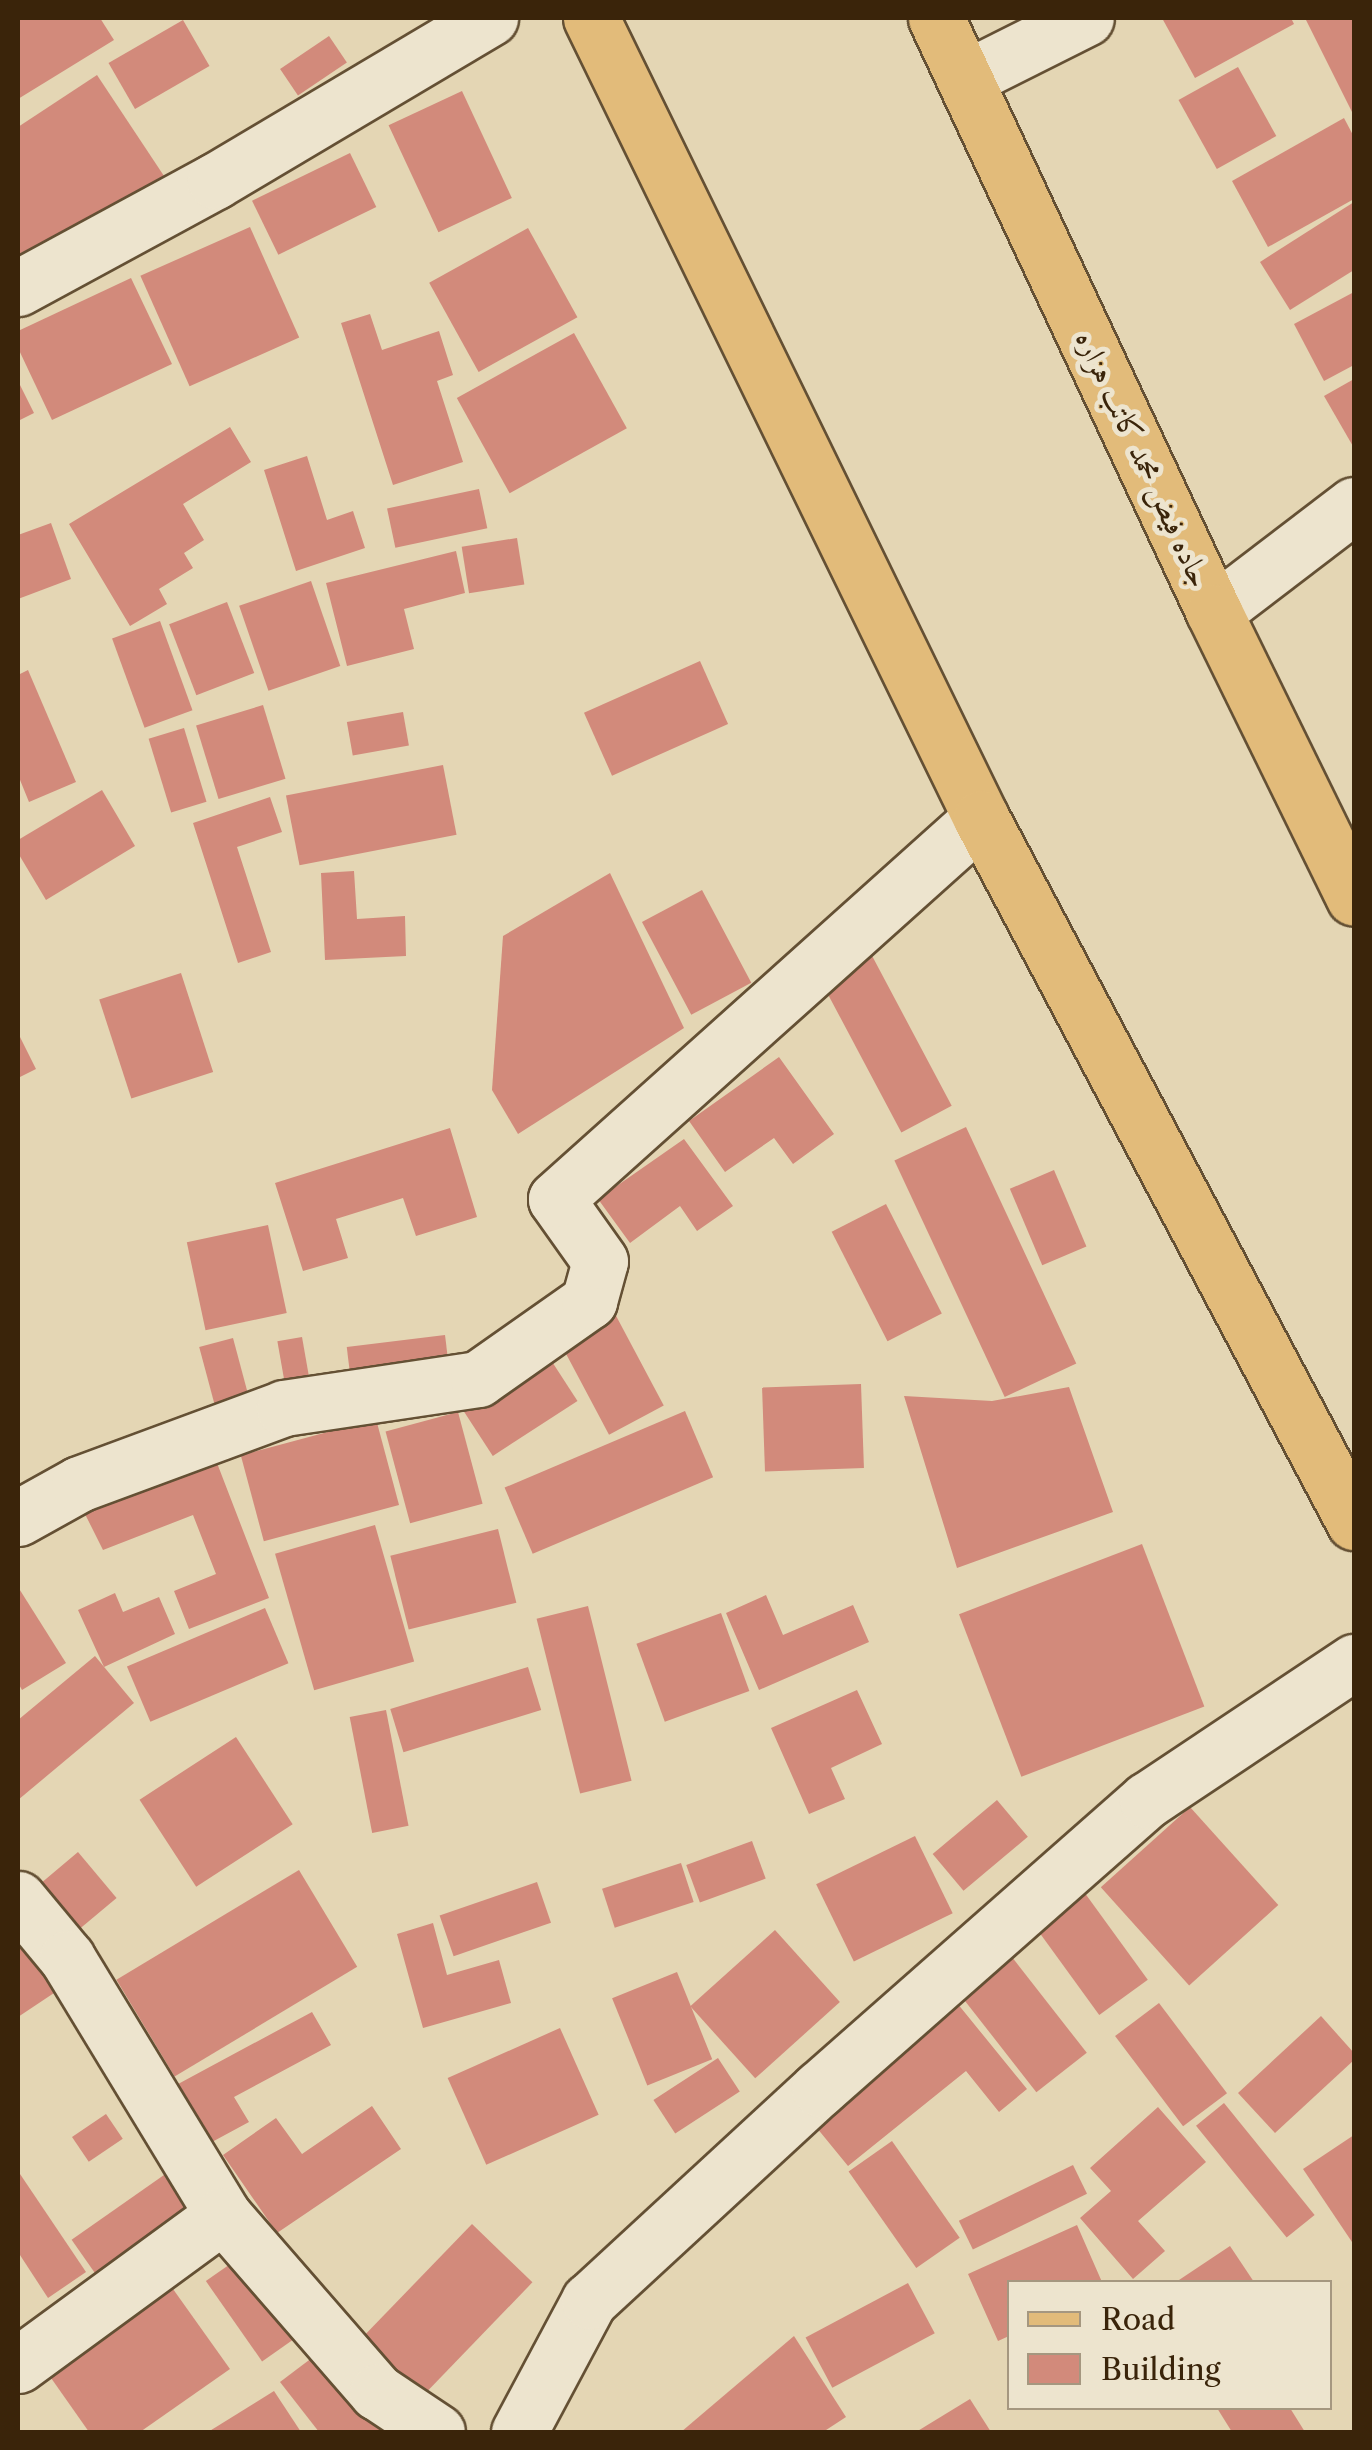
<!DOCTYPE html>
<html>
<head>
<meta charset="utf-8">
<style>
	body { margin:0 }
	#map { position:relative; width:1372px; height:2450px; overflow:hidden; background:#e4d6b4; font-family:"Libre Caslon Text",Amiri,serif }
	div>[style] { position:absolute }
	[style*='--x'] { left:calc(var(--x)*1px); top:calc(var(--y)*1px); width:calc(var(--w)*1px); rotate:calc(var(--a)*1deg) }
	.building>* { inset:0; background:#d28a7b; transform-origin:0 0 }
	.roads { filter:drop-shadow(2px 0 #645034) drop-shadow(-2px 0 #645034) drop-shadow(0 2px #645034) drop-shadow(0 -2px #645034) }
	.minor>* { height:55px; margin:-27.5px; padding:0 27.5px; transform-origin:27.5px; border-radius:27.5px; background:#ede4ce }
	.primary>* { height:55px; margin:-27.5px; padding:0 27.5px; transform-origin:27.5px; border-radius:27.5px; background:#e2bb7a }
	span { translate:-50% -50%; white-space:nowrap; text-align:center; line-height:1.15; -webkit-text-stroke:10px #ede4ce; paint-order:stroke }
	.street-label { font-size:30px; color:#3a240a }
	.frame { position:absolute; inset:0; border:20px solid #3a240a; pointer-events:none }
	.legend { position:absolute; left:1007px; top:2280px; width:325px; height:130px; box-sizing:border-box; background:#ede4ce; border:2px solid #a59780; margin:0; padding:12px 18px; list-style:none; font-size:30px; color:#3a240a }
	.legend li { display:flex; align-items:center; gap:20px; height:50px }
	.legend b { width:50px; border:2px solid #a59780 }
</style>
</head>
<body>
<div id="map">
	<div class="building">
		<div style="clip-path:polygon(18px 18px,100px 18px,114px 40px,18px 99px)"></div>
		<div style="clip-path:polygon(1162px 18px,1291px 18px,1294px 24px,1195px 78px)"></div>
		<div style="clip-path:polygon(1305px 18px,1354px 18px,1354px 116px)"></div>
		<div style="left:183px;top:20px;width:53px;height:86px;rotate:60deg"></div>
		<div style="left:329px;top:36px;width:32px;height:59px;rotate:56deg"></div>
		<div style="left:1238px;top:67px;width:79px;height:68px;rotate:61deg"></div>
		<div style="clip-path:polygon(97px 75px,166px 179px,18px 263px,18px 127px)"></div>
		<div style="left:462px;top:91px;width:118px;height:81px;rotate:65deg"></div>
		<div style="clip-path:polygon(1344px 118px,1354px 137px,1354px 199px,1268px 247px,1232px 181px)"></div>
		<div style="left:350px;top:153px;width:60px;height:109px;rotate:64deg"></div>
		<div style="clip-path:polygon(1354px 202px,1354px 270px,1290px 310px,1260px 262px)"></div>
		<div style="left:250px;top:227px;width:121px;height:120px;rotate:66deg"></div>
		<div style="left:528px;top:228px;width:102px;height:113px;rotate:61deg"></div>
		<div style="clip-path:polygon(131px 278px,172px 364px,52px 420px,18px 348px,18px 331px)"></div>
		<div style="clip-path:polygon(1354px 292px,1354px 365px,1324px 381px,1294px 324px)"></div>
		<div style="clip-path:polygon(370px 314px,382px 350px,439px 331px,453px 375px,437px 381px,463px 462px,393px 485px,341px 323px)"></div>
		<div style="left:574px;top:333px;width:109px;height:134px;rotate:61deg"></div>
		<div style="clip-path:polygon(1354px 379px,1354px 448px,1324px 396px)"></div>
		<div style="clip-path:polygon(18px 381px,34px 413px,18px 421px)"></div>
		<div style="clip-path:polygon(230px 427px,251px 462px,183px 504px,204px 540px,184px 553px,193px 568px,159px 589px,167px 604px,130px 626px,69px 524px)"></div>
		<div style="clip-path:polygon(307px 456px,327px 520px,353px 511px,365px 548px,296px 571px,264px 470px)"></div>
		<div style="left:479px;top:489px;width:40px;height:94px;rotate:78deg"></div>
		<div style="clip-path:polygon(51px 523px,71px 579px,18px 599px,18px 535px)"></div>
		<div style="left:517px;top:538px;width:47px;height:56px;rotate:81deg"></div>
		<div style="clip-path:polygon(456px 551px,465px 593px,404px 609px,414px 649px,347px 666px,326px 583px)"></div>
		<div style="left:311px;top:581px;width:90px;height:76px;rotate:71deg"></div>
		<div style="left:227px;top:602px;width:76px;height:62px;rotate:69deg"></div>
		<div style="left:160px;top:621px;width:95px;height:51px;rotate:70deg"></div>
		<div style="left:700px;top:661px;width:69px;height:127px;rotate:66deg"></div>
		<div style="clip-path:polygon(28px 670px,76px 782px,29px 802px,18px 775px,18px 675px)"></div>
		<div style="left:263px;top:705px;width:77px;height:70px;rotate:73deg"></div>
		<div style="left:403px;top:712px;width:34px;height:57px;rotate:80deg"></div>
		<div style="left:184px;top:728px;width:77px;height:37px;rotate:73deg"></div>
		<div style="left:443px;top:765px;width:71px;height:160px;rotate:79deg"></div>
		<div style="clip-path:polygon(102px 790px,135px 846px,46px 900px,18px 853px,18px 840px)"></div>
		<div style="clip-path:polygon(270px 797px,282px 832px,237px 847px,271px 952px,238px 963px,193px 823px)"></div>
		<div style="clip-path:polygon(354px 871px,357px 919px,405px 916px,406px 956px,325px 960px,321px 873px)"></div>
		<div style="clip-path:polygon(610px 873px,684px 1028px,518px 1134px,492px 1090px,503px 936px)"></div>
		<div style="left:702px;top:890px;width:105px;height:68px;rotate:62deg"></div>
		<div style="left:870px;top:952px;width:174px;height:57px;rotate:62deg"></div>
		<div style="left:181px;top:973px;width:104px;height:86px;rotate:72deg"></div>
		<div style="clip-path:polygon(18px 1033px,36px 1069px,18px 1078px)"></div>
		<div style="clip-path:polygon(779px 1057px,834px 1134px,793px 1164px,774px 1138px,725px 1172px,689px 1121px)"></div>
		<div style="left:966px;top:1127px;width:261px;height:79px;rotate:65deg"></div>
		<div style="clip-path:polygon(450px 1128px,477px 1217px,416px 1236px,403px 1198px,336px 1219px,348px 1258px,303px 1271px,275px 1183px)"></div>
		<div style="clip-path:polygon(684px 1139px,733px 1206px,697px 1231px,680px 1206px,630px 1243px,598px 1199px)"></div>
		<div style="left:1054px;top:1170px;width:83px;height:48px;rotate:67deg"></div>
		<div style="left:886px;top:1204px;width:123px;height:61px;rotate:63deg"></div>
		<div style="left:268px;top:1225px;width:90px;height:83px;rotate:78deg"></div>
		<div style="left:614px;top:1312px;width:106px;height:62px;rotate:62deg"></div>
		<div style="left:445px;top:1335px;width:35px;height:99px;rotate:83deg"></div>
		<div style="left:302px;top:1337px;width:56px;height:25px;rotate:80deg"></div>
		<div style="left:233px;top:1338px;width:67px;height:35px;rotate:75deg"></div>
		<div style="left:547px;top:1354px;width:56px;height:101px;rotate:57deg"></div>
		<div style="left:861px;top:1384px;width:84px;height:99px;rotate:88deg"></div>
		<div style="clip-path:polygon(1069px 1387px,1113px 1512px,957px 1568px,904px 1396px,992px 1401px)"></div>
		<div style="left:685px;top:1411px;width:72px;height:196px;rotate:67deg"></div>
		<div style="left:458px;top:1412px;width:95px;height:75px;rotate:75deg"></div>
		<div style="left:376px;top:1419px;width:89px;height:140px;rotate:75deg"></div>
		<div style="clip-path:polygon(217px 1463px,269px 1598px,189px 1629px,174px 1591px,216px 1574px,193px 1515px,103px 1550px,85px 1514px)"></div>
		<div style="left:375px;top:1525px;width:142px;height:104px;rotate:74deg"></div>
		<div style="left:498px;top:1529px;width:76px;height:111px;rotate:76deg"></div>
		<div style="left:1142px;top:1544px;width:174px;height:196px;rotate:69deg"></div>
		<div style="clip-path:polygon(18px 1587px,66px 1663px,22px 1690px,18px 1683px)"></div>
		<div style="clip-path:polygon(115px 1593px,123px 1612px,159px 1597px,175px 1634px,104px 1667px,78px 1610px)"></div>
		<div style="clip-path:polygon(766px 1595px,783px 1635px,853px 1605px,869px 1642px,759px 1690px,726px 1613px)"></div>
		<div style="left:588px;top:1606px;width:180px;height:53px;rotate:76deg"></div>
		<div style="left:265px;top:1608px;width:60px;height:150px;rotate:67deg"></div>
		<div style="left:721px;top:1613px;width:83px;height:90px;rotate:70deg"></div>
		<div style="clip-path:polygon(95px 1656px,134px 1703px,18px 1800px,18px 1720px)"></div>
		<div style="left:528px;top:1667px;width:45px;height:144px;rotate:73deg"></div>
		<div style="clip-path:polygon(857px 1690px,882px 1744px,831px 1768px,845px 1799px,809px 1814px,771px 1728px)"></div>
		<div style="left:386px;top:1710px;width:118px;height:37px;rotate:79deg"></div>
		<div style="left:236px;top:1737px;width:104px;height:115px;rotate:57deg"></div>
		<div style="left:997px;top:1800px;width:48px;height:84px;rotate:50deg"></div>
		<div style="left:1190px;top:1807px;width:132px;height:120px;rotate:48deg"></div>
		<div style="left:915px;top:1836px;width:86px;height:110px;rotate:64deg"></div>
		<div style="left:752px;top:1841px;width:40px;height:70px;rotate:70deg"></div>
		<div style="left:78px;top:1852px;width:60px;height:64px;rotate:50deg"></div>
		<div style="left:681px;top:1863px;width:41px;height:83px;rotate:72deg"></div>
		<div style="left:299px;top:1870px;width:113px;height:213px;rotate:59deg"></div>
		<div style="left:537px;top:1882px;width:43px;height:103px;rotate:71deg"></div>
		<div style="left:1079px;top:1885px;width:117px;height:60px;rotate:54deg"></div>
		<div style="clip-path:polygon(433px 1923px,447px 1975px,499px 1960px,511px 2003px,423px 2028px,397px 1934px)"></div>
		<div style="left:775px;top:1930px;width:97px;height:114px;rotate:48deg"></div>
		<div style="clip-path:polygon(18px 1931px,60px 1989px,18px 2017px)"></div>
		<div style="left:1008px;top:1952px;width:128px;height:64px;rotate:52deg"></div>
		<div style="left:677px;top:1972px;width:94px;height:70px;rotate:68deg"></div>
		<div style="clip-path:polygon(957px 2003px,1027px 2089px,999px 2112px,966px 2071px,848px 2166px,812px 2122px)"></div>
		<div style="left:1159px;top:2003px;width:113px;height:55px;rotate:53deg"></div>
		<div style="clip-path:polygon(312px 2012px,331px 2045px,234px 2097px,249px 2122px,199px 2149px,167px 2090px)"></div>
		<div style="clip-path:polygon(1321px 2016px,1354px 2053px,1354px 2060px,1275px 2133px,1238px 2093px)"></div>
		<div style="left:560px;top:2028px;width:95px;height:123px;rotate:66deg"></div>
		<div style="left:718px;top:2058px;width:40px;height:77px;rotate:57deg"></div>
		<div style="left:1224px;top:2103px;width:144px;height:36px;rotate:51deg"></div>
		<div style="clip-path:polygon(372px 2106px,401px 2149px,277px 2233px,223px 2155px,276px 2118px,302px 2154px)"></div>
		<div style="clip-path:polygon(1158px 2107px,1206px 2162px,1138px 2221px,1165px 2251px,1133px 2279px,1080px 2218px,1111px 2191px,1090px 2168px)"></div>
		<div style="left:106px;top:2114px;width:30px;height:41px;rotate:56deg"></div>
		<div style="clip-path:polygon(1354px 2135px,1354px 2240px,1352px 2242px,1303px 2169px)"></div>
		<div style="left:892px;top:2141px;width:118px;height:53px;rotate:55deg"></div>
		<div style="left:1073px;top:2165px;width:32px;height:127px;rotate:64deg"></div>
		<div style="left:174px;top:2168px;width:51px;height:125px;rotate:55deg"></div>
		<div style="clip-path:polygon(18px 2171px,86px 2272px,48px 2298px,18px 2252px)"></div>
		<div style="left:472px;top:2224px;width:84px;height:161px;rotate:44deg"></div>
		<div style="clip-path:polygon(1077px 2225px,1102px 2282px,1009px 2282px,1009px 2336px,998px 2341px,968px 2274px)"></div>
		<div style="clip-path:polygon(1230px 2246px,1254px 2282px,1176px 2282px)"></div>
		<div style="left:246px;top:2253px;width:98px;height:49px;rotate:55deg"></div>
		<div style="clip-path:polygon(168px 2282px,230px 2369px,140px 2432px,89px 2432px,44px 2368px)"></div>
		<div style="left:908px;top:2283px;width:57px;height:116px;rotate:62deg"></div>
		<div style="clip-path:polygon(794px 2336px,846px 2417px,823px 2432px,681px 2432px)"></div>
		<div style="clip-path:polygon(329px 2345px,398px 2432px,319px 2432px,280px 2382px)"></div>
		<div style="clip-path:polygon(274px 2391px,301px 2432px,208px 2432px)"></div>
		<div style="clip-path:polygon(970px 2399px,991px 2432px,916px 2432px)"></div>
		<div style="clip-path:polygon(1217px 2408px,1290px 2408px,1305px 2432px,1232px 2432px)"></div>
	</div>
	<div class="roads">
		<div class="minor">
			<div style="--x:966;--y:78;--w:134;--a:-26.6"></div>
			<div style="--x:18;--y:288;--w:224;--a:-28.5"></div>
			<div style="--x:215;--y:181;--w:320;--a:-30.7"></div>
			<div style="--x:1214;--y:612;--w:176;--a:-37.4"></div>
			<div style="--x:18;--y:1518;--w:70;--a:-29.1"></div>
			<div style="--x:79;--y:1484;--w:219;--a:-20.3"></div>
			<div style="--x:284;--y:1408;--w:196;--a:-8.5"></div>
			<div style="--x:478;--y:1379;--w:136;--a:-35.1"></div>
			<div style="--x:589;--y:1301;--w:41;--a:-74.6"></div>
			<div style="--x:600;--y:1261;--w:76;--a:-125.4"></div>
			<div style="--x:556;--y:1199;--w:571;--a:-41.88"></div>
			<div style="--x:18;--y:1899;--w:77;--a:50.3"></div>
			<div style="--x:67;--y:1958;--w:301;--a:58.7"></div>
			<div style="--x:223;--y:2215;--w:235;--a:49"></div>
			<div style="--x:377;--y:2392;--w:72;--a:33.7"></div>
			<div style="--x:18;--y:2365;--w:254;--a:-36.2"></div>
			<div style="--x:519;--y:2432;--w:149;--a:-61.9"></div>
			<div style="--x:589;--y:2301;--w:313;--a:-42.7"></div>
			<div style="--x:819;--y:2089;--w:437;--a:-41.4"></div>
			<div style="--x:1147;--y:1800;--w:249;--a:-33.7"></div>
		</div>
		<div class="primary">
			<div style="--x:591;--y:18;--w:890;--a:64.01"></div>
			<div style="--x:981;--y:818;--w:797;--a:62.08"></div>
			<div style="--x:936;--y:18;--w:656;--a:64.92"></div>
			<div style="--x:1214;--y:612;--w:318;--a:63.9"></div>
		</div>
	</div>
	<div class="street-label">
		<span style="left:1143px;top:459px;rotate:65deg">جاده فیض محمد کاتب هزاره</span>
	</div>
	<div class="frame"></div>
	<ul class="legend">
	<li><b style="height:12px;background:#e2bb7a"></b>Road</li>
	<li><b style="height:28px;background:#d28a7b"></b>Building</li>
	</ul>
</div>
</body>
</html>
